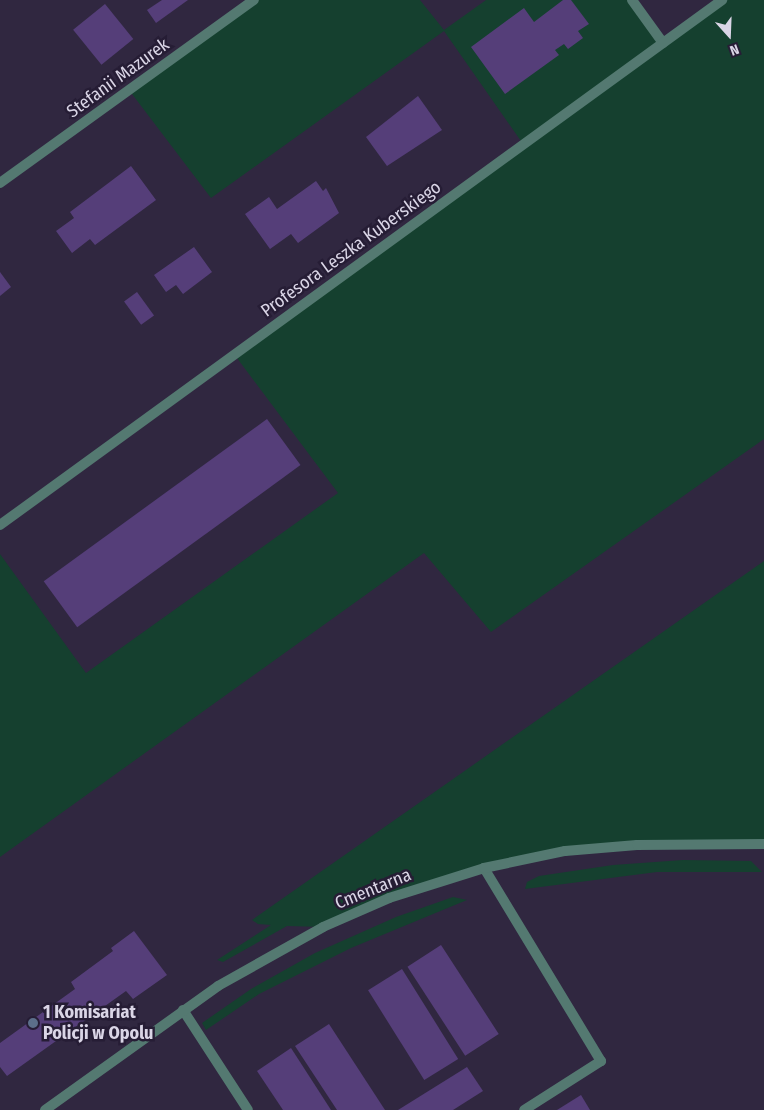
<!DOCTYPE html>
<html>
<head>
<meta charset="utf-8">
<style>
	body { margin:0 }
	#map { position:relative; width:764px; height:1110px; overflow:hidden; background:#302740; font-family:"Fira Sans Condensed",sans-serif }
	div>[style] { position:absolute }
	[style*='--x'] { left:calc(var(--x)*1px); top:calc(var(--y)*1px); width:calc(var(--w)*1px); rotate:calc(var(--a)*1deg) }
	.green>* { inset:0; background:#15402f }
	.building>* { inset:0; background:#553e79; transform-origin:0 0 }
	.lane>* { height:10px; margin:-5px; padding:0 5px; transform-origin:5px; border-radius:5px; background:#547971 }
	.street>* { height:10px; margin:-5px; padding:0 5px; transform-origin:5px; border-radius:5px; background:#547971 }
	.dots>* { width:14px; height:14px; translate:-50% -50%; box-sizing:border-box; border:2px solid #261d35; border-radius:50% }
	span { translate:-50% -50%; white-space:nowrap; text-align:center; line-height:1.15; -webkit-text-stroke:5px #261d35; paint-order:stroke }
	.street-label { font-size:18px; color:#dad5e6 }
	.poi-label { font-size:18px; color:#dad5e6; font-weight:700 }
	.left { translate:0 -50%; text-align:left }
	.north { position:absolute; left:704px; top:10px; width:50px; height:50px; -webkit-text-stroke:4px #261d35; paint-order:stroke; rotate:160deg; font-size:14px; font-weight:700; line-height:20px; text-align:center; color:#dad5e6 }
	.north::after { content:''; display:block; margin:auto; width:18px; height:22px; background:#dad5e6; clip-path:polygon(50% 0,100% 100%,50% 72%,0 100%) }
</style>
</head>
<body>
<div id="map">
	<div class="green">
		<div style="clip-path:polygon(254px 0,420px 0,444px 30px,486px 0,632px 0,663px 43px,722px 0,764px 0,764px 439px,491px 632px,424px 553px,0 857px,0 554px,86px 673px,338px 493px,234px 354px,523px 144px,444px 31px,211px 198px,129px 90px)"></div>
		<div style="clip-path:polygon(764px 561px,764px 844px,637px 845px,484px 868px,323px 927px,287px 926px,223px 962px,217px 960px,271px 925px,258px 924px,252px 920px)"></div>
		<div style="clip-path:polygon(683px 860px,751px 861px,762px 872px,657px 872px,525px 889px,527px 882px,539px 876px,613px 865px)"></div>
		<div style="clip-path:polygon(453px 897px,467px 900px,351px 948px,259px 994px,206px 1030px,202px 1023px,251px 989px,315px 953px,396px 917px)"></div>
	</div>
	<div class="building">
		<div style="clip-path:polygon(162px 0,188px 0,156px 23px,147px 10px)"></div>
		<div style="clip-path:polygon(563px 0,571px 0,589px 24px,578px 31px,583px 38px,568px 49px,564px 44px,555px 50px,559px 55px,505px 94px,471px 47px,524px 8px,534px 22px)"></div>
		<div style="left:105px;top:4px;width:45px;height:41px;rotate:51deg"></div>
		<div style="clip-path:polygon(418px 96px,442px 130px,387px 166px,366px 137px)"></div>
		<div style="clip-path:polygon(131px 166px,156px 200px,95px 245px,90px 239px,72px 253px,56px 231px,74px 218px,70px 212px)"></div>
		<div style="clip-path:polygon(316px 181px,323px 191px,326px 188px,339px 213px,298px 243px,291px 234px,270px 249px,245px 214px,269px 197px,277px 209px)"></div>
		<div style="clip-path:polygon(194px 247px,212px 272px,183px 294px,176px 285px,166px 292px,154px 275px)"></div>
		<div style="clip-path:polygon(0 272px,11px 287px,0 296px)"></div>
		<div style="left:137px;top:292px;width:29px;height:16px;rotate:54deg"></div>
		<div style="left:267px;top:419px;width:57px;height:276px;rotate:54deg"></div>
		<div style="clip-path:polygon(134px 931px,167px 975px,133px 999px,126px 991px,7px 1076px,0 1067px,0 1043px,75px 989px,71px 982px,113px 951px,111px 948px)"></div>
		<div style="left:441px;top:945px;width:106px;height:40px;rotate:57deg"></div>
		<div style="left:402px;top:969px;width:106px;height:40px;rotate:58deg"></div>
		<div style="clip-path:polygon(329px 1024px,385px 1110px,337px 1110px,295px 1046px)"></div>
		<div style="clip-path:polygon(291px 1048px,331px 1110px,283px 1110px,257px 1071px)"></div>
		<div style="clip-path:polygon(467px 1067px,483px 1091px,453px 1110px,398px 1110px)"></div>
		<div style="clip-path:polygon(581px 1095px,590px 1110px,557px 1110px)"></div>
	</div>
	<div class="lane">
		<div style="--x:484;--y:868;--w:226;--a:58.8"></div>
		<div style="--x:601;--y:1061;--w:91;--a:147.5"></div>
		<div style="--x:183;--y:1010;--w:119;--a:57"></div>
	</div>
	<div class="street">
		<div style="--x:632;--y:0;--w:53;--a:54.2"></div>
		<div style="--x:0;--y:183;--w:313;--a:-35.8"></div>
		<div style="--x:0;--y:525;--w:893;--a:-36.02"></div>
		<div style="--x:45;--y:1110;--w:213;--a:-35.6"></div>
		<div style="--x:218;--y:986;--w:120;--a:-29.3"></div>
		<div style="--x:323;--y:927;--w:72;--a:-23.7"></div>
		<div style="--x:389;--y:898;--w:100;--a:-17.5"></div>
		<div style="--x:484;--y:868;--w:83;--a:-11.9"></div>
		<div style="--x:565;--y:851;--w:72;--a:-4.8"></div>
		<div style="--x:637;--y:845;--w:127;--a:-0.5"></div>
	</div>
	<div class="dots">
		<div style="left:33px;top:1023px;background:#5c6f8a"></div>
	</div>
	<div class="street-label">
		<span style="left:118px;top:78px;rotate:-36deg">Stefanii Mazurek</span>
		<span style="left:351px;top:249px;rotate:-36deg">Profesora Leszka Kuberskiego</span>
		<span style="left:373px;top:889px;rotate:-22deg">Cmentarna</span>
	</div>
	<div class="poi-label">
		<span class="left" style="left:43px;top:1023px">1 Komisariat<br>Policji w Opolu</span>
	</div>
	<div class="north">N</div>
</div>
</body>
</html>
